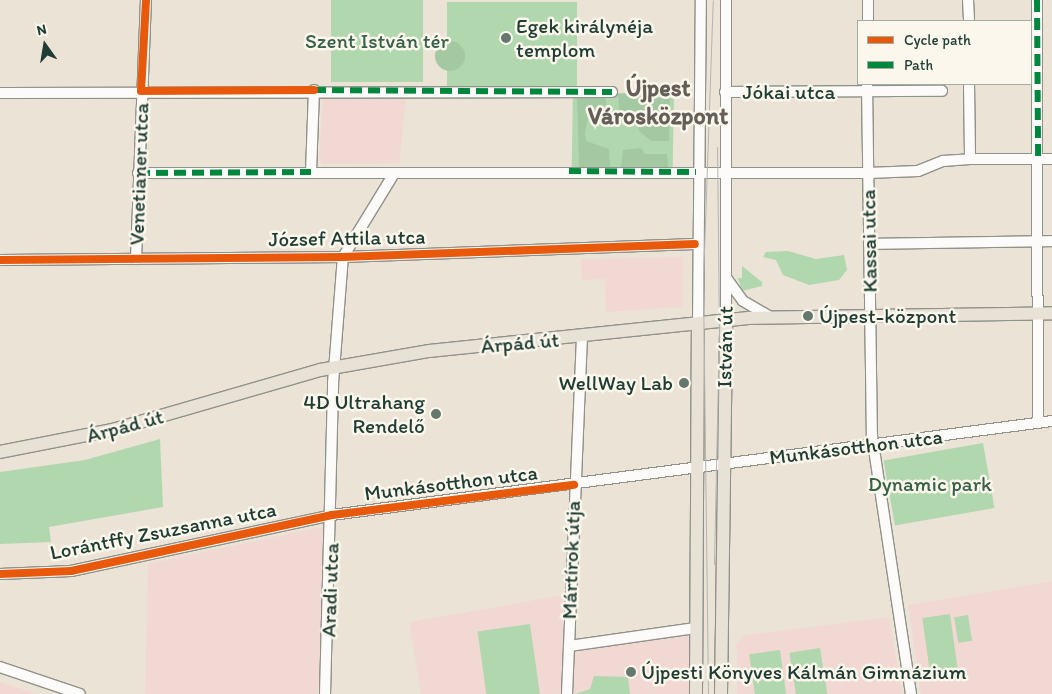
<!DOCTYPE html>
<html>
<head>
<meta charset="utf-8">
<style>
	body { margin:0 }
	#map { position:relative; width:1052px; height:694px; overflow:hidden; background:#ebe3d6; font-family:Itim,sans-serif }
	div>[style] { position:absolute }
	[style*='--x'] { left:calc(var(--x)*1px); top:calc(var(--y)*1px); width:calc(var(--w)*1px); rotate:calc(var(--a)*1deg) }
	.built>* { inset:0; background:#f2d8d3 }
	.green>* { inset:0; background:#b1d7ae; transform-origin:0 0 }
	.forest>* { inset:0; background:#a3c8a2 }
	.round { border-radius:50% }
	.roads { filter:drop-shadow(1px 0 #90928a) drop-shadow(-1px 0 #90928a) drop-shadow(0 1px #90928a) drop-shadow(0 -1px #90928a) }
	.minor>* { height:10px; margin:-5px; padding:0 5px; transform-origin:5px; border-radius:5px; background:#fcfbf9 }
	.major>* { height:12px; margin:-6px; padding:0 6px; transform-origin:6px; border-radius:6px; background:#e8e1d5 }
	.tram>* { height:1px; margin:-0.5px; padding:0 0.5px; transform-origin:0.5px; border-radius:0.5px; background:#b3b5b2 }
	.quiet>* { height:6px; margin-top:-3px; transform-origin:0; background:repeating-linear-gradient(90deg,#00873e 0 12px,transparent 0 18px) }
	.cycleway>* { height:8px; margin:-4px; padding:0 4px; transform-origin:4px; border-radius:4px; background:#e8590c }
	.dots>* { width:14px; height:14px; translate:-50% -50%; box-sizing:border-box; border:2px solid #fbf7ec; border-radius:50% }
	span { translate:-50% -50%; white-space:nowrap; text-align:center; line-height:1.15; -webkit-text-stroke:5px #fbf7ec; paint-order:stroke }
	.poi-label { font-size:21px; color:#1f3d34 }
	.left { translate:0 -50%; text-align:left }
	.right { translate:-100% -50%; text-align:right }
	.park-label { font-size:21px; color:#38614a }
	.street-label { font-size:21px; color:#1f3d34 }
	.quarter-label { font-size:24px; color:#645e57; font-weight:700 }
	.legend { position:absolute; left:857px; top:20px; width:175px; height:65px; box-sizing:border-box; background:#fbf7ec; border:1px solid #a3ada2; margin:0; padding:6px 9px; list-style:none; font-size:15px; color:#1f3d34 }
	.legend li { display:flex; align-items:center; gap:10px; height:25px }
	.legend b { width:25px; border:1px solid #a3ada2 }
	.north { position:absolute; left:20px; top:20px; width:50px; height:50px; -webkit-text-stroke:4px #fbf7ec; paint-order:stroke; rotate:347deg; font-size:14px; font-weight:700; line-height:20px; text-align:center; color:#1f3d34 }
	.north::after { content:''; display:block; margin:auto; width:18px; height:22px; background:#1f3d34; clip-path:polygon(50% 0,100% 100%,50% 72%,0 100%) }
</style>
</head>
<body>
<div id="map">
	<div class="built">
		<div style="clip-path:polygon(323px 98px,406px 99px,399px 163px,322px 164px,319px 158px)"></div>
		<div style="clip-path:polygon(683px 257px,683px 307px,606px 312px,605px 279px,582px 280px,581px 259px)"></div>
		<div style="clip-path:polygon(325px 526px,318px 694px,145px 694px,148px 564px)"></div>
		<div style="clip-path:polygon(1052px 581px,1052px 694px,921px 694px,908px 605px)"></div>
		<div style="clip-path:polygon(564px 595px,561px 694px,421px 694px,409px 622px)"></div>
		<div style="clip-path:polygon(889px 617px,902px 694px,737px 694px,737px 644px,745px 635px)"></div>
		<div style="clip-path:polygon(690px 635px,690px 694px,572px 694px,573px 650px)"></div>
		<div style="clip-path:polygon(0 682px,37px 694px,0 694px)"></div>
	</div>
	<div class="green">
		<div style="left:331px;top:0;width:92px;height:82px"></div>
		<div style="left:447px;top:2px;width:130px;height:85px"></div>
		<div style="left:573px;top:92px;width:101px;height:77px;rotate:1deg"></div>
		<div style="clip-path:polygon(788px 251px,816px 259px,844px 255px,847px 270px,839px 280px,809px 285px,783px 275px,776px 260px,763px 257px,766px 252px)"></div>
		<div style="clip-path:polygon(742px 266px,762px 282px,762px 286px,742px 291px,738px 278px,742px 278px)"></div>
		<div style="clip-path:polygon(160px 439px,163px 507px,49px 527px,51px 542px,0 544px,0 472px,85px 460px)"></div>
		<div style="left:983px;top:443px;width:66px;height:101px;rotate:80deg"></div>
		<div style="left:950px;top:614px;width:59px;height:28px;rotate:82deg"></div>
		<div style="left:968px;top:615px;width:26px;height:14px;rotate:81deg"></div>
		<div style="left:530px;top:624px;width:71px;height:53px;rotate:82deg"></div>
		<div style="left:820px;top:648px;width:47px;height:31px;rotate:81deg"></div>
		<div style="left:780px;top:650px;width:44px;height:31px;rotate:82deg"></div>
		<div style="clip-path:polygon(594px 676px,628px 677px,630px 694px,575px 694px,590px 689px)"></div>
	</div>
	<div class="forest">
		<div class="round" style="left:435px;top:41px;width:30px;height:30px"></div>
		<div style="clip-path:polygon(577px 93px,600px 94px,606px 99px,606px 112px,589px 112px,585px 133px,586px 141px,609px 149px,610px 168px,579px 168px)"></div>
		<div style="clip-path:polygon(618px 94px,670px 95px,669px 141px,651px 141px,638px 130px,645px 111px,619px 111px)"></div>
		<div style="clip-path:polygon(641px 148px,645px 154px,667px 154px,668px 168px,621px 169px,623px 150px)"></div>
	</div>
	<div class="roads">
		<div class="minor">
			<div style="--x:726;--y:0;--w:320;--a:90"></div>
			<div style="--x:968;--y:0;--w:21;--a:87"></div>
			<div style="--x:1037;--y:0;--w:423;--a:89.9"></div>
			<div style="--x:868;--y:21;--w:21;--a:-90"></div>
			<div style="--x:867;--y:84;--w:352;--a:89.2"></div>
			<div style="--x:872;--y:436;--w:261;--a:81.4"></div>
			<div style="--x:969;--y:84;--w:75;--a:89.2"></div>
			<div style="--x:725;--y:92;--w:217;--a:-0.3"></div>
			<div style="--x:0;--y:93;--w:612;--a:-0.09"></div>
			<div style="--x:311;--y:172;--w:82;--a:-87.9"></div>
			<div style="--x:138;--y:173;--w:730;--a:0"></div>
			<div style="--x:868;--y:173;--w:50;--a:-2.3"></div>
			<div style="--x:918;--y:171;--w:27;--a:-22"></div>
			<div style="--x:943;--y:161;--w:27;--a:-4"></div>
			<div style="--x:970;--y:159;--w:82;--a:0"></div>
			<div style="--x:869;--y:244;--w:183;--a:-0.9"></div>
			<div style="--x:136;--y:259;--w:259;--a:-87.8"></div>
			<div style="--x:0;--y:260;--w:343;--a:-0.5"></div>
			<div style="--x:343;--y:257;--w:352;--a:-2.1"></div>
			<div style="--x:727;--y:279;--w:27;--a:54"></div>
			<div style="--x:743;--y:301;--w:32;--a:30"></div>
			<div style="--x:698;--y:325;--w:325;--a:-89.5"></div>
			<div style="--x:0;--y:574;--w:71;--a:-2.4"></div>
			<div style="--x:71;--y:571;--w:267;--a:-12.1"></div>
			<div style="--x:332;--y:515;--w:726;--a:-7.44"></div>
			<div style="--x:569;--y:646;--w:128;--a:-8.1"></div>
			<div style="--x:0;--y:667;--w:84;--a:18.6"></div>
			<div style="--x:325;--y:694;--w:311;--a:-88.5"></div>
			<div style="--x:333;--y:383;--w:126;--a:-85.5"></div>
			<div style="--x:343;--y:257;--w:96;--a:-58.6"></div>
			<div style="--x:567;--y:694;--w:357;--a:-87.6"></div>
		</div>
		<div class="major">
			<div style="--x:0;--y:452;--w:114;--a:-11.1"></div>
			<div style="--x:112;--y:430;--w:216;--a:-16.1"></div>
			<div style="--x:320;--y:370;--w:111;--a:-9.9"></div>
			<div style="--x:429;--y:351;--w:321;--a:-5.9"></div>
			<div style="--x:748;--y:318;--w:304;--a:-0.9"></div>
			<div style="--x:696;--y:694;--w:369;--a:-89.7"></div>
			<div style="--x:721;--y:694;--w:374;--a:-89.2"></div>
		</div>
	</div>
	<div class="tram">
		<div style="--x:714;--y:564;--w:230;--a:-88.8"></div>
		<div style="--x:719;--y:334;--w:187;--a:-90.6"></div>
		<div style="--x:708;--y:694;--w:414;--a:-90.7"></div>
		<div style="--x:703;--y:280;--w:280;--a:-88"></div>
	</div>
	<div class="quiet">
		<div style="--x:1037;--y:0;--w:159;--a:89.6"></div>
		<div style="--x:314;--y:90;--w:298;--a:0.4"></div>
		<div style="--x:569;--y:171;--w:127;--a:0.5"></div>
		<div style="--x:138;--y:173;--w:173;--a:-0.3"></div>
	</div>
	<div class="cycleway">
		<div style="--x:146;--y:0;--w:91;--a:93.1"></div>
		<div style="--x:141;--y:91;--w:173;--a:-0.3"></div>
		<div style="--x:0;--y:260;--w:343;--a:-0.5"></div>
		<div style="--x:343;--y:257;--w:352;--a:-2.1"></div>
		<div style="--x:0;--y:574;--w:71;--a:-2.4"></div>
		<div style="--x:71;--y:571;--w:267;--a:-12.1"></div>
		<div style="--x:332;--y:515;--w:244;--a:-7.1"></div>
	</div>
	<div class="dots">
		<div style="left:506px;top:38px;background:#66776d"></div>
		<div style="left:808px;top:316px;background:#66776d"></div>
		<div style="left:684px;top:383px;background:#66776d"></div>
		<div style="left:436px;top:414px;background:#66776d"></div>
		<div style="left:631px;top:672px;background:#66776d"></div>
	</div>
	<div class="poi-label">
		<span class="left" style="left:516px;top:38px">Egek királynéja<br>templom</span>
		<span class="left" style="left:819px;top:316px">Újpest-központ</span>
		<span class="right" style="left:673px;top:383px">WellWay Lab</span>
		<span class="right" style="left:425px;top:414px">4D Ultrahang<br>Rendelő</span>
		<span class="left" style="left:641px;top:672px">Újpesti Könyves Kálmán Gimnázium</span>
	</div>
	<div class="park-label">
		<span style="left:377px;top:41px">Szent István tér</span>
		<span style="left:930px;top:484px">Dynamic park</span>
	</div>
	<div class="street-label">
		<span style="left:789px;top:92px">Jókai utca</span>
		<span style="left:139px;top:174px;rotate:-88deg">Venetianer utca</span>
		<span style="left:347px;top:238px;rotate:-1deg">József Attila utca</span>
		<span style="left:869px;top:241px;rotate:-91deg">Kassai utca</span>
		<span style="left:520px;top:343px;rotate:-5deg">Árpád út</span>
		<span style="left:725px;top:347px;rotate:-89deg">István út</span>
		<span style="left:125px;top:426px;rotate:-15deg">Árpád út</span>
		<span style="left:856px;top:447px;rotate:-7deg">Munkásotthon utca</span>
		<span style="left:451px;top:483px;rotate:-7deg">Munkásotthon utca</span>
		<span style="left:163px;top:531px;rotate:-11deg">Lorántffy Zsuzsanna utca</span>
		<span style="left:571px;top:560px;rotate:-88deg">Mártírok útja</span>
		<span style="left:330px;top:590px;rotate:-88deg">Aradi utca</span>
	</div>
	<div class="quarter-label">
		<span style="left:658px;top:102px">Újpest<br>Városközpont</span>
	</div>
	<ul class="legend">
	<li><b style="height:6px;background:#e8590c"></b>Cycle path</li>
	<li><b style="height:6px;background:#00873e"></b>Path</li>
	</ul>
	<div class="north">N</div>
</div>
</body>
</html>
